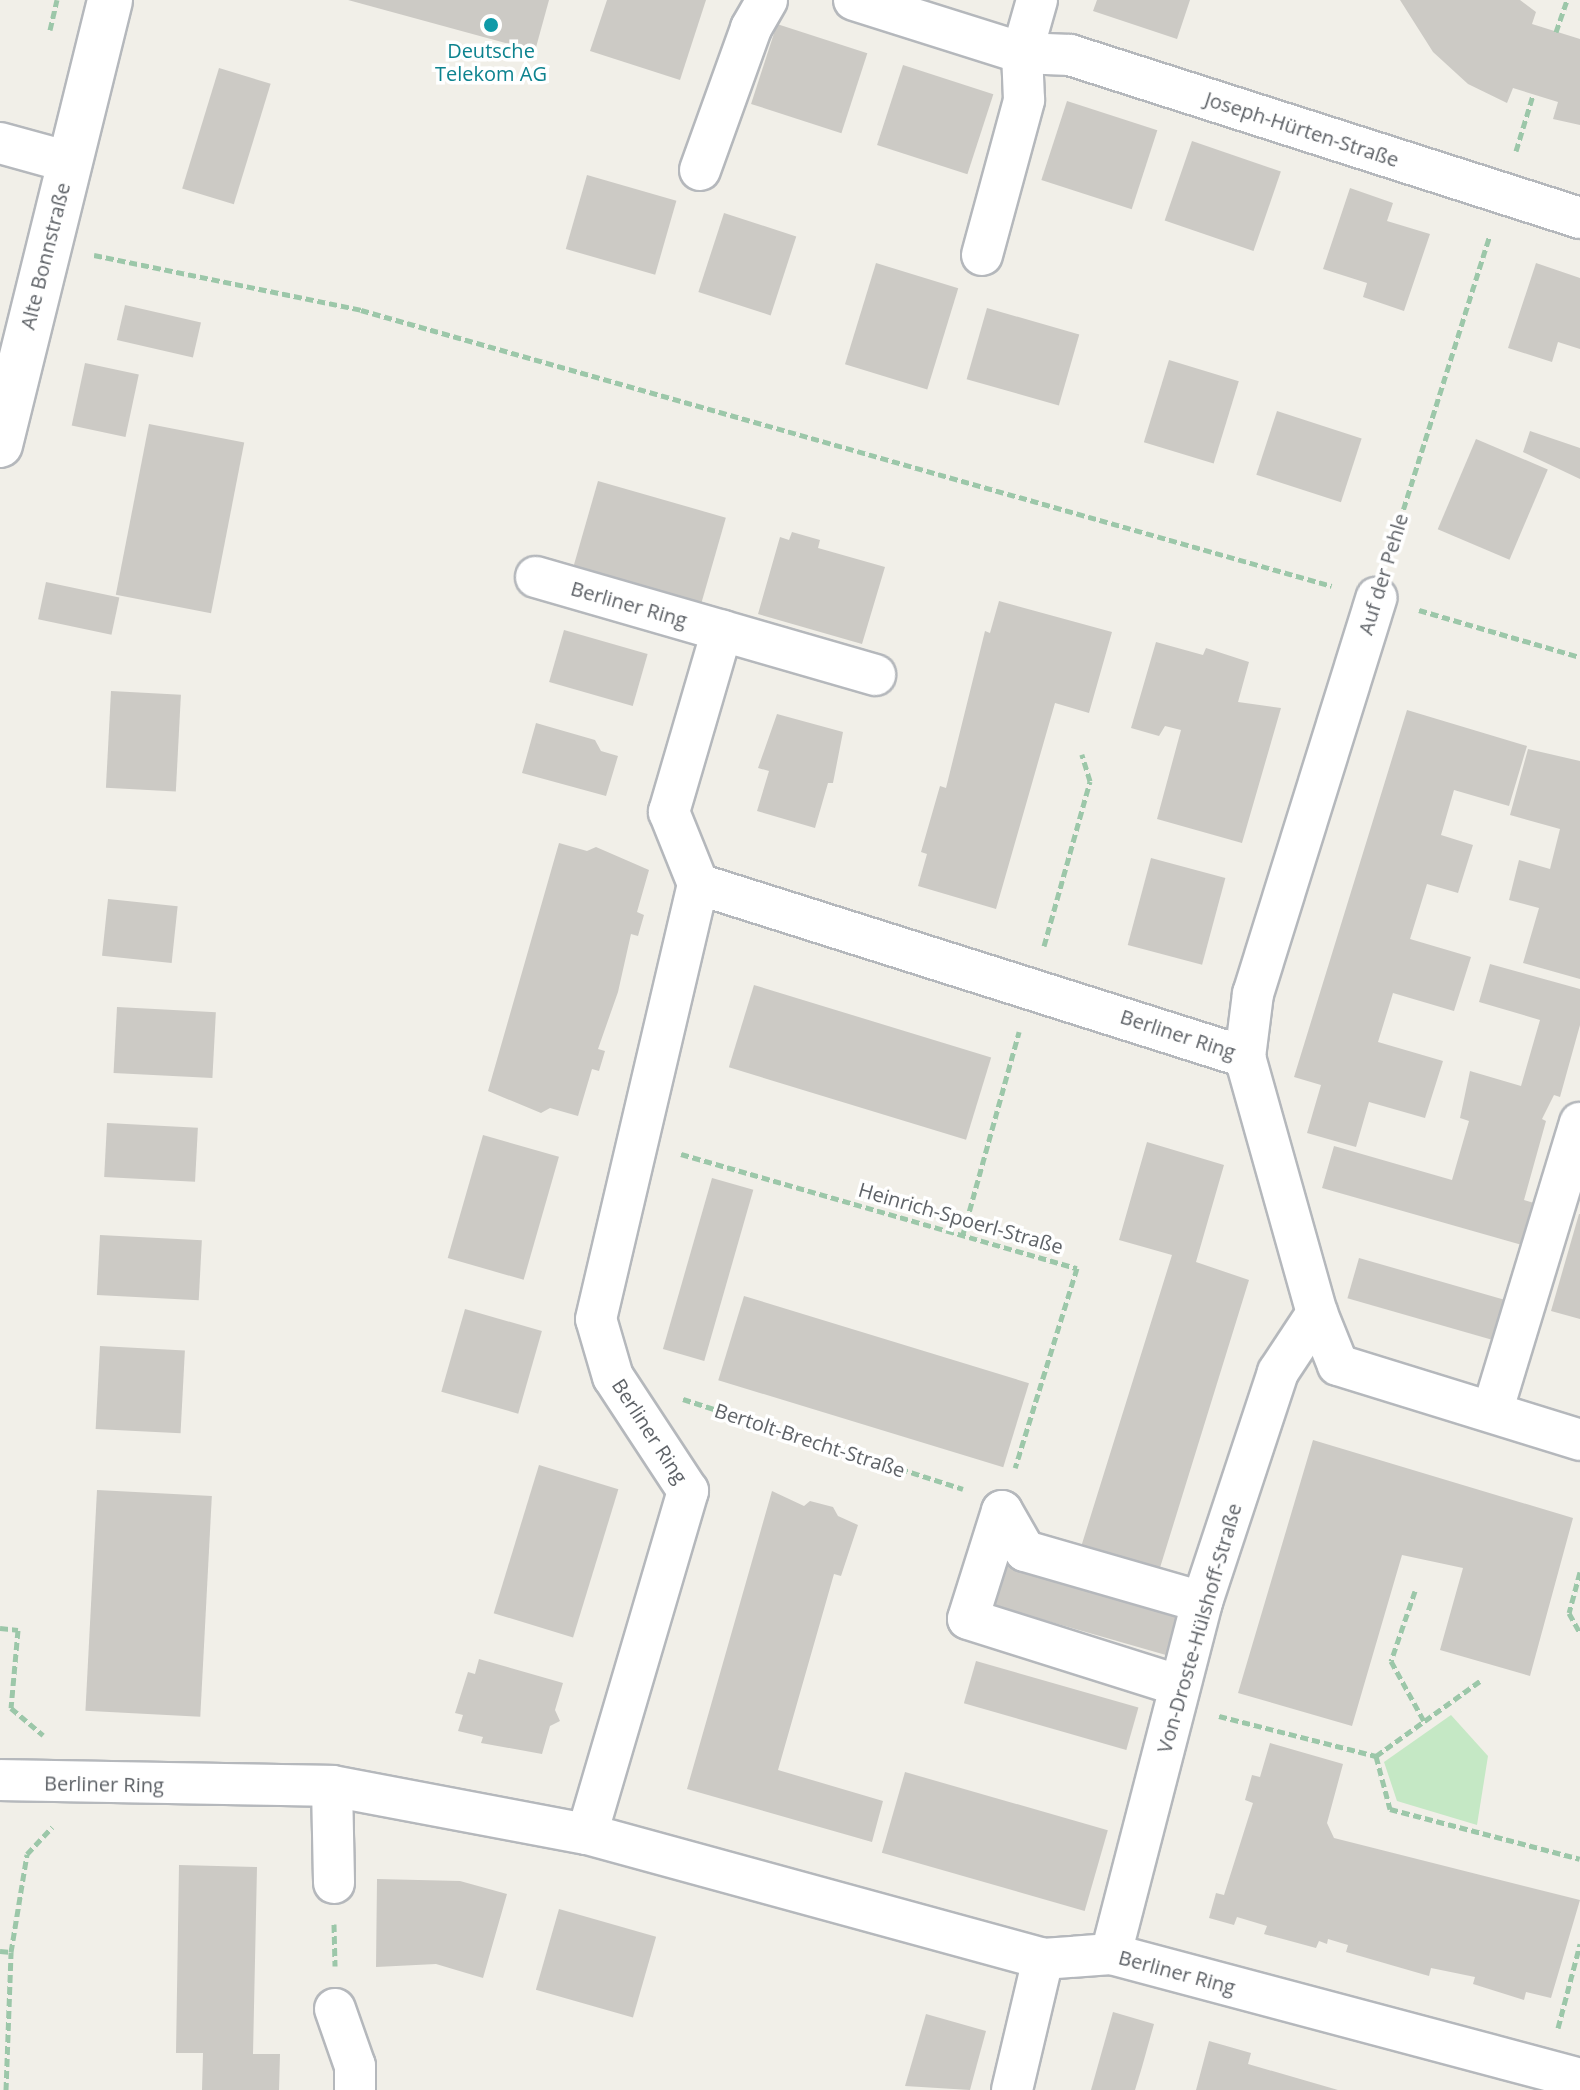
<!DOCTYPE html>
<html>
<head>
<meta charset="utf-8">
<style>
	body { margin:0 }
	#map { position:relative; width:1580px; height:2090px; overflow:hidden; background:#f1efe8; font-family:"Open Sans",sans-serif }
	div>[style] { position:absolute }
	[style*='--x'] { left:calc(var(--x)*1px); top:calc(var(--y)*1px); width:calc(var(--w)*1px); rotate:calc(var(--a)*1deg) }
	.green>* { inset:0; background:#c5e8c5 }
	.building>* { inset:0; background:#cccac5; transform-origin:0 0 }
	.path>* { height:5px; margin-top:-2.5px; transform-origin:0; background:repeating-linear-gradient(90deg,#9cc7a9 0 8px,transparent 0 12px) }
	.roads { filter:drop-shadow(2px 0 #b5b8bc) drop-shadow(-2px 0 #b5b8bc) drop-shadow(0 2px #b5b8bc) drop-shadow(0 -2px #b5b8bc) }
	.street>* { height:40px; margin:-20px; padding:0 20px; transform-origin:20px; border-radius:20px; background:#fff }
	.secondary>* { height:44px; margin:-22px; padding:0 22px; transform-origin:22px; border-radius:22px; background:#fff }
	.dots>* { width:22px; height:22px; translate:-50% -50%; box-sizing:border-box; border:4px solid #fff; border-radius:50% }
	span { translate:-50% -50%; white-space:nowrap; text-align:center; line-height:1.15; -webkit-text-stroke:7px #fff; paint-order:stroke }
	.culture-label { font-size:20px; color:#0d838f }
	.street-label { font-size:20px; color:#5f6368 }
</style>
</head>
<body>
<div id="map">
	<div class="green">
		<div style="clip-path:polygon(1451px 1715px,1488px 1756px,1477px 1825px,1397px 1801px,1384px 1762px)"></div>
	</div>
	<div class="building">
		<div style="clip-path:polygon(348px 0,549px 0,535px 51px)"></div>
		<div style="clip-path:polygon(607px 0,706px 0,680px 80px,590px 51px)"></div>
		<div style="clip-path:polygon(1097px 0,1190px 0,1177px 39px,1093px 11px)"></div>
		<div style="clip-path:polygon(1400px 0,1520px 0,1536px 12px,1532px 24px,1580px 39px,1580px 125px,1553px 119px,1558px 102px,1513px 88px,1507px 103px,1468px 84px,1433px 52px)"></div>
		<div style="left:777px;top:24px;width:95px;height:84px;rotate:18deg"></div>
		<div style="left:903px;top:65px;width:95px;height:84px;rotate:18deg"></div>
		<div style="left:219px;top:68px;width:54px;height:126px;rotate:17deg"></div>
		<div style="left:1067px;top:101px;width:95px;height:83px;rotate:18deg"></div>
		<div style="left:1192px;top:141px;width:94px;height:84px;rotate:19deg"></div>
		<div style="left:587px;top:175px;width:93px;height:77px;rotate:16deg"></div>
		<div style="clip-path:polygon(1350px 188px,1393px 203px,1387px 221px,1430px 234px,1404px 311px,1363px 297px,1367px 283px,1323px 269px)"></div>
		<div style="left:724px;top:213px;width:76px;height:83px;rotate:18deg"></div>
		<div style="left:876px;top:263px;width:86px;height:106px;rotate:17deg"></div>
		<div style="clip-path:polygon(1536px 263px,1580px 278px,1580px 349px,1558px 342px,1552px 362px,1508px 348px)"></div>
		<div style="left:125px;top:305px;width:78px;height:36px;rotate:13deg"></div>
		<div style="left:987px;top:308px;width:96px;height:74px;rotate:16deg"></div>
		<div style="left:1169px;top:360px;width:73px;height:86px;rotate:17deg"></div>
		<div style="left:85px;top:363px;width:55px;height:64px;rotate:12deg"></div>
		<div style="left:1277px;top:411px;width:89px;height:67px;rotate:18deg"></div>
		<div style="left:149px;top:424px;width:97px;height:174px;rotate:11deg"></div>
		<div style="clip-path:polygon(1530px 431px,1580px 448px,1580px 479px,1523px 452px)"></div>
		<div style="left:1476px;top:439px;width:78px;height:98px;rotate:23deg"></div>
		<div style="left:598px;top:481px;width:133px;height:95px;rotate:16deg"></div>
		<div style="clip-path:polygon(792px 532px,820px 540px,818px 548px,885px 567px,862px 644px,758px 614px,780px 537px,789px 540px)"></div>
		<div style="left:46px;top:582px;width:75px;height:38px;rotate:12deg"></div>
		<div style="clip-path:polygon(999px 601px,1112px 632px,1089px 713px,1055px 703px,996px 909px,918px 886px,927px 854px,921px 852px,940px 786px,946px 788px,985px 631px,990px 633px)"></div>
		<div style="left:564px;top:630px;width:87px;height:54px;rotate:16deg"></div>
		<div style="clip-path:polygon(1156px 642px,1203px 655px,1206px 648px,1249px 662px,1238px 702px,1281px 708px,1242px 843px,1157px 819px,1181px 730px,1165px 726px,1159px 736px,1131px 728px)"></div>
		<div style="left:111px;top:691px;width:70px;height:97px;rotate:3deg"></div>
		<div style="clip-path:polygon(1407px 710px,1527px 746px,1509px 806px,1454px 790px,1441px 835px,1473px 845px,1458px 893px,1427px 884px,1410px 939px,1471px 957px,1454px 1011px,1393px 993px,1378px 1042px,1443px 1061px,1425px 1118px,1369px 1102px,1356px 1147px,1307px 1133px,1321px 1085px,1294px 1077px)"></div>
		<div style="clip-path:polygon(777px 714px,843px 732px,833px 783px,828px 783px,815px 828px,757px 811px,769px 771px,758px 768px)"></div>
		<div style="clip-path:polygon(536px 723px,595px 740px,601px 751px,618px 756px,606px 796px,522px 773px)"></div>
		<div style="clip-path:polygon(1528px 749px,1580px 761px,1580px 979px,1523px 963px,1539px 908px,1509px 900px,1519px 860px,1550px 869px,1560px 829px,1510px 815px)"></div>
		<div style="clip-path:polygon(559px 843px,587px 851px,596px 847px,649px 870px,637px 912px,644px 915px,638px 936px,631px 934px,618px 992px,598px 1049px,605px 1051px,599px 1071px,592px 1069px,578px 1116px,550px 1108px,541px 1113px,488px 1091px)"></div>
		<div style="left:1151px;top:858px;width:77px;height:90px;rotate:15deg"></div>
		<div style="left:108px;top:899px;width:70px;height:57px;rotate:6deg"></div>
		<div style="clip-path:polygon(1490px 964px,1580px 989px,1580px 1025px,1560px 1097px,1554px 1095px,1542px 1119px,1546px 1121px,1524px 1200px,1534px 1203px,1522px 1245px,1322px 1188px,1334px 1146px,1452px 1180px,1469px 1121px,1460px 1118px,1470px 1071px,1521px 1086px,1540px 1020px,1479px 1002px)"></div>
		<div style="left:754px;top:985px;width:248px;height:86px;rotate:17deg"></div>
		<div style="left:117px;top:1007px;width:99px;height:66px;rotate:3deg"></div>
		<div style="left:107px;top:1123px;width:91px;height:54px;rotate:3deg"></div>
		<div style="left:483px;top:1135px;width:79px;height:128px;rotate:16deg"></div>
		<div style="clip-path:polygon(1147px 1142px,1224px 1165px,1196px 1262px,1249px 1280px,1159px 1571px,1081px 1547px,1172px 1255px,1119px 1240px)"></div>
		<div style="left:712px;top:1178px;width:43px;height:178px;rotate:16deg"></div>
		<div style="clip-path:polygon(1579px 1214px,1580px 1214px,1580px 1319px,1551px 1311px)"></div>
		<div style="left:100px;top:1235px;width:102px;height:60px;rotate:3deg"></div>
		<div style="left:1359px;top:1258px;width:153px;height:42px;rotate:16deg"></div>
		<div style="left:744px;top:1296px;width:298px;height:88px;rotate:17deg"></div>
		<div style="left:465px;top:1309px;width:80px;height:86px;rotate:16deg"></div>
		<div style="left:100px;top:1346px;width:85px;height:83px;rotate:3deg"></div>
		<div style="clip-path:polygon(1313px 1440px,1573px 1518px,1530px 1676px,1440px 1650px,1463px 1568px,1402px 1555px,1352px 1726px,1238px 1693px)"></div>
		<div style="left:539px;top:1465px;width:83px;height:155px;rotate:17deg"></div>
		<div style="left:97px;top:1490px;width:115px;height:221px;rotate:3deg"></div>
		<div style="clip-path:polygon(772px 1491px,804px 1506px,810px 1501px,833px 1507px,838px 1516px,858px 1525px,841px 1576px,834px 1574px,778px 1770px,883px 1801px,872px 1842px,687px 1789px)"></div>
		<div style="left:1005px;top:1564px;width:187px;height:43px;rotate:16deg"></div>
		<div style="clip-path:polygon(479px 1659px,563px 1683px,555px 1710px,560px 1721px,550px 1726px,542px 1754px,481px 1743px,483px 1737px,458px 1731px,463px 1715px,455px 1713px,468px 1672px,475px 1674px)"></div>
		<div style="left:976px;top:1661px;width:169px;height:44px;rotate:16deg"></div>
		<div style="clip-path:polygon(1270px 1743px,1343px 1764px,1327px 1823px,1334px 1838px,1580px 1900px,1551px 1998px,1526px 1992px,1524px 2000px,1473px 1984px,1475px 1977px,1431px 1968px,1429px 1976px,1346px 1952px,1348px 1945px,1328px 1939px,1327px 1944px,1319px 1941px,1316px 1948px,1264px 1934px,1267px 1926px,1237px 1917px,1234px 1925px,1209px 1918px,1216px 1893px,1224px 1895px,1253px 1803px,1245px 1800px,1252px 1775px,1260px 1777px)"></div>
		<div style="left:905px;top:1772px;width:211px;height:84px;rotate:16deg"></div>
		<div style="clip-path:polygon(179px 1865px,257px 1867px,253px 2054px,280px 2054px,279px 2090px,202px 2090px,203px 2053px,176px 2053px)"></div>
		<div style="clip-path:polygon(377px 1879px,460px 1881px,507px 1894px,483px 1978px,436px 1964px,376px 1967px)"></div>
		<div style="left:559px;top:1909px;width:101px;height:84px;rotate:16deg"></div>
		<div style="clip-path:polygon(1113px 2012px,1154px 2024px,1142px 2067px,1135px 2090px,1091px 2090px)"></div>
		<div style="clip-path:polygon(926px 2014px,986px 2031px,970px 2090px,905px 2086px)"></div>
		<div style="clip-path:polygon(1209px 2041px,1251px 2053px,1248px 2064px,1338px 2090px,1196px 2090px)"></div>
	</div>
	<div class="path">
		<div style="--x:50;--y:30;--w:31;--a:-77"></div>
		<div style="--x:1556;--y:32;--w:34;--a:-71"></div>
		<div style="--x:1516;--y:151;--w:59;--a:-73.1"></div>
		<div style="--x:94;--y:255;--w:273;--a:11.6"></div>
		<div style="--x:361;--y:310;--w:1009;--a:15.87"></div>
		<div style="--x:1389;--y:555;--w:333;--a:-72.5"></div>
		<div style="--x:1419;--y:610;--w:168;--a:16.3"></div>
		<div style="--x:1044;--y:946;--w:171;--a:-74.4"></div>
		<div style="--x:1090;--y:781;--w:28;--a:-107"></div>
		<div style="--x:681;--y:1154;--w:412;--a:16.1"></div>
		<div style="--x:1077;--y:1268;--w:209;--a:107.2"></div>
		<div style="--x:963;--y:1234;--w:210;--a:-74.5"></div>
		<div style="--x:683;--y:1399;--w:294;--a:17.8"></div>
		<div style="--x:1580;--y:1572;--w:42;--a:105"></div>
		<div style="--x:1569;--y:1613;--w:23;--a:61"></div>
		<div style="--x:1415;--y:1591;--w:74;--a:108.9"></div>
		<div style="--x:1391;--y:1661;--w:68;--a:61.2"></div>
		<div style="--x:0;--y:1628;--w:18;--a:6"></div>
		<div style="--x:18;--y:1630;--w:78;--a:95.1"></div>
		<div style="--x:11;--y:1708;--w:42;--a:40.2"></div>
		<div style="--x:1219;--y:1716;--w:162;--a:14.3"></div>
		<div style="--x:1376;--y:1756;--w:55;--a:75.2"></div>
		<div style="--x:1390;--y:1809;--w:196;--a:14.7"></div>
		<div style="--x:1376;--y:1756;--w:128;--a:-35.8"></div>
		<div style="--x:334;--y:1924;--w:42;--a:88.6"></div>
		<div style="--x:0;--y:1951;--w:11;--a:5"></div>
		<div style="--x:1558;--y:2028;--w:87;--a:-75.3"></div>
		<div style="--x:6;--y:2090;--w:138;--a:-87.9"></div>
		<div style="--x:11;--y:1952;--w:99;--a:-80.7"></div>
		<div style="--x:27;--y:1854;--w:37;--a:-47"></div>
	</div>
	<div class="roads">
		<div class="street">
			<div style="--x:854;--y:0;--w:176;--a:17.5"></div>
			<div style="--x:1022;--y:53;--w:48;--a:2.4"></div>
			<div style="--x:1070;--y:55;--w:535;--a:17.72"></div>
			<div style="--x:0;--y:143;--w:72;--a:15.4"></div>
			<div style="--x:700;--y:170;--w:151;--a:-70.2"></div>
			<div style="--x:751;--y:28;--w:32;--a:-60"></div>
			<div style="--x:982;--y:255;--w:161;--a:-74.8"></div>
			<div style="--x:1024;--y:100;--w:47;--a:-92.4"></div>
			<div style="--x:1022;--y:53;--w:55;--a:-74.2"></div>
			<div style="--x:536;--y:577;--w:353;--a:16.1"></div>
			<div style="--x:698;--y:884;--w:574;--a:17.55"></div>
			<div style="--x:1245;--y:1057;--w:266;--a:74.3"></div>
			<div style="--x:1317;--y:1313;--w:56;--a:68"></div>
			<div style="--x:1338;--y:1365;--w:253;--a:17.2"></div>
			<div style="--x:1245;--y:1057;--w:64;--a:-82.8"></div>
			<div style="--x:1253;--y:994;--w:415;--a:-72.7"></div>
			<div style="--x:1493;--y:1409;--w:299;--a:-73.1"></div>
			<div style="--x:1002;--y:1511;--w:113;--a:107.5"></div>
			<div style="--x:968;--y:1619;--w:222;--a:17.5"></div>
			<div style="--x:1002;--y:1511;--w:46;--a:60.1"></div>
			<div style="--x:1025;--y:1551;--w:184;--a:16.1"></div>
			<div style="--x:0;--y:1780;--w:332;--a:1"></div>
			<div style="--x:332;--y:1786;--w:259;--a:10.7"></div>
			<div style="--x:587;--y:1834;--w:473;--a:15.3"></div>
			<div style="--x:1043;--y:1959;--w:68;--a:-4.2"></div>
			<div style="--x:1111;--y:1954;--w:485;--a:14.9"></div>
			<div style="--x:332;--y:1786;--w:97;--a:88.8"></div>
			<div style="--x:587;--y:1834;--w:358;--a:-73.6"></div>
			<div style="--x:688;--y:1491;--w:136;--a:-123.3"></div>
			<div style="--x:613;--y:1377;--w:60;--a:-106.3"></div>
			<div style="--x:596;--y:1319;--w:447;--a:-76.8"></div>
			<div style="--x:698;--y:884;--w:78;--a:-111.9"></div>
			<div style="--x:669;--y:812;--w:189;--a:-73.7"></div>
			<div style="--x:1111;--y:1954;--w:364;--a:-75.5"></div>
			<div style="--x:1202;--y:1602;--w:242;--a:-71.7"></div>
			<div style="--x:1278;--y:1372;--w:71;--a:-56.5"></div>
			<div style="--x:335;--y:2009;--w:60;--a:70.7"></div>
			<div style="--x:355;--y:2066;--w:24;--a:90"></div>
			<div style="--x:1012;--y:2090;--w:135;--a:-76.7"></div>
		</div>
		<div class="secondary">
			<div style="--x:0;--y:445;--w:458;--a:-76.1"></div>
		</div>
	</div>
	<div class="dots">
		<div style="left:491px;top:25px;background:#0f9aa8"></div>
	</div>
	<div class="culture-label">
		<span style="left:491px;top:62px">Deutsche<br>Telekom AG</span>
	</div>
	<div class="street-label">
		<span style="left:1302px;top:129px;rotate:18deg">Joseph-Hürten-Straße</span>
		<span style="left:45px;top:256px;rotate:-76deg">Alte Bonnstraße</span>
		<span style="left:1383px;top:574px;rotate:-73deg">Auf der Pehle</span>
		<span style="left:629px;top:604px;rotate:16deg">Berliner Ring</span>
		<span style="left:1178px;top:1034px;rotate:18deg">Berliner Ring</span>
		<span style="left:961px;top:1218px;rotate:16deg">Heinrich-Spoerl-Straße</span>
		<span style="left:650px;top:1431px;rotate:57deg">Berliner Ring</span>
		<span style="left:810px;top:1440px;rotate:18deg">Bertolt-Brecht-Straße</span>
		<span style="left:1199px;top:1628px;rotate:-74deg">Von-Droste-Hülshoff-Straße</span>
		<span style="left:104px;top:1784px;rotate:1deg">Berliner Ring</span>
		<span style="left:1177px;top:1972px;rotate:15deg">Berliner Ring</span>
	</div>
</div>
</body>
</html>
